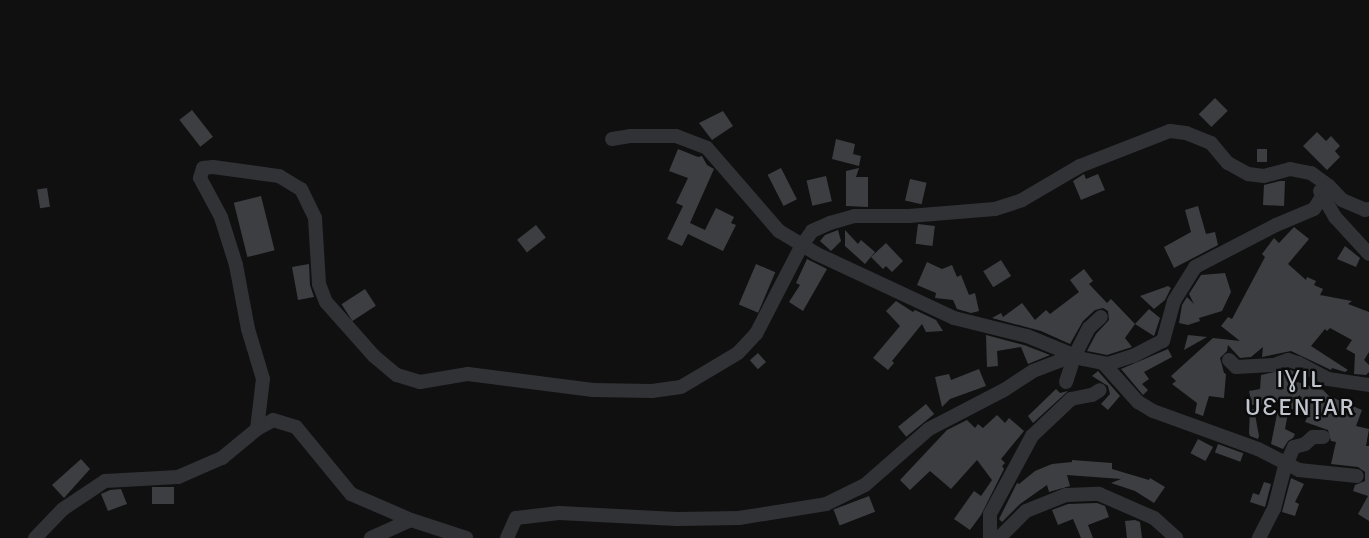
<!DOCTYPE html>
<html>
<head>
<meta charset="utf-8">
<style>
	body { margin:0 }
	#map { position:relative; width:1369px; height:538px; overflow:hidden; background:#101011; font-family:Signika,sans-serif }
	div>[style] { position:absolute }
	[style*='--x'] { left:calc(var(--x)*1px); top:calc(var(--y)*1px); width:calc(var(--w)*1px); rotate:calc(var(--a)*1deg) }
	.building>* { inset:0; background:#3c3e41; transform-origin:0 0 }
	.minor>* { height:14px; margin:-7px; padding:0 7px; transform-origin:7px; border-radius:7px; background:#313236 }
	span { translate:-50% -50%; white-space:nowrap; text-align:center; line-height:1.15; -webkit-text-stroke:5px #0b0b0c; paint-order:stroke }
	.quarter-label { font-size:24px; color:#c1c6ce; letter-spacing:1.5px }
</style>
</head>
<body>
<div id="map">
	<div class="building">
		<div style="left:1215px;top:98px;width:18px;height:23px;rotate:45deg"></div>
		<div style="left:192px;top:110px;width:34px;height:16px;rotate:52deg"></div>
		<div style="clip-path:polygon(723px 111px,733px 126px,712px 140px,699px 123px)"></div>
		<div style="clip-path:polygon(1317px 132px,1326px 141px,1331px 136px,1340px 146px,1335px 151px,1340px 157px,1327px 170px,1303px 146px)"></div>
		<div style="clip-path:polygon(836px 139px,855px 144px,853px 154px,861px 156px,859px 166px,832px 159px)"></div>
		<div style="clip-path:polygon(678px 149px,698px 157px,702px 156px,707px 165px,714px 169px,690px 223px,705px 230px,716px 208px,734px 217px,731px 223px,736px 225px,723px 251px,688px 234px,682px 246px,667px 239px,683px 206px,676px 203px,688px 178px,669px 171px)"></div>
		<div style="left:1257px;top:149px;width:10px;height:13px"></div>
		<div style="left:781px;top:168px;width:35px;height:15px;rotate:63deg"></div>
		<div style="clip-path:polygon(859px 168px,856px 177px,868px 177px,868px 207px,846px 206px,846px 171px)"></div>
		<div style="clip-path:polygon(1084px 174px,1086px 179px,1098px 174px,1105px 190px,1081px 200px,1073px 181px)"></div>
		<div style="left:826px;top:176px;width:26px;height:20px;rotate:77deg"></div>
		<div style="left:910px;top:179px;width:17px;height:22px;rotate:13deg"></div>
		<div style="clip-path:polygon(1280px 181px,1285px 181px,1284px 206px,1263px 205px,1264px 185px)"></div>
		<div style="left:47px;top:188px;width:19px;height:10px;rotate:81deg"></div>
		<div style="left:261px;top:196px;width:56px;height:28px;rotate:76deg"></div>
		<div style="clip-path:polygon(1198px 206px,1206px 234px,1215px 232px,1218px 245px,1174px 268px,1164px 247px,1191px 232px,1185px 210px)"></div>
		<div style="left:918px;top:224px;width:17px;height:20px;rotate:7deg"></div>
		<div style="left:536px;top:225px;width:16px;height:24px;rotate:52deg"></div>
		<div style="clip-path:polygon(1294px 227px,1309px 239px,1288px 264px,1306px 280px,1307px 277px,1316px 281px,1314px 285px,1323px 289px,1320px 295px,1352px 301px,1348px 304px,1369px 312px,1369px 352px,1364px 360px,1369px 365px,1369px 372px,1366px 375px,1354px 374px,1355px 354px,1346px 349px,1352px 340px,1330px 328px,1327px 331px,1325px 329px,1311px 346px,1348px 370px,1345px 372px,1332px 368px,1331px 370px,1291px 351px,1262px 357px,1263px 347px,1251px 357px,1240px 358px,1228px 345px,1227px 351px,1220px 358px,1224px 373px,1226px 374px,1224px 398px,1209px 396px,1203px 416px,1195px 413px,1197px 403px,1172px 384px,1176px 381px,1171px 376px,1213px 338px,1240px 341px,1221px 326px,1228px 317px,1232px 319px,1265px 257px,1262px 254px,1274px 238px,1279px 243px)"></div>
		<div style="clip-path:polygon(838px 230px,841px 241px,831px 251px,820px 241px,825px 235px)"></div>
		<div style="clip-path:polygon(845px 230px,858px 244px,861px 240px,875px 252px,865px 264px,845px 246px)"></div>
		<div style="clip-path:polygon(886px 243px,903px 261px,892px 272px,886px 266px,883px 269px,871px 257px)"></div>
		<div style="clip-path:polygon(1345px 246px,1360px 258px,1356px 267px,1337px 259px)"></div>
		<div style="clip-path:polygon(807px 259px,827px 269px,803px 311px,789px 302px,800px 285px,796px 283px)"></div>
		<div style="left:1001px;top:260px;width:19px;height:21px;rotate:58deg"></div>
		<div style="clip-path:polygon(927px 262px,942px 269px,952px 265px,957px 277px,961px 275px,969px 295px,975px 293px,979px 311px,971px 313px,957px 309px,953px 300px,935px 298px,936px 293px,917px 285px)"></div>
		<div style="clip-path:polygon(309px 264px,310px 285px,314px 297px,298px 300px,292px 267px)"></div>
		<div style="left:756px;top:264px;width:21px;height:44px;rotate:23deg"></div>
		<div style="clip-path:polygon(1084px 269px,1093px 281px,1089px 284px,1107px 303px,1111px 299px,1135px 324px,1149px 309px,1160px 318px,1154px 336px,1135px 324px,1125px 338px,1132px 347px,1107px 355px,1087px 351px,1096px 334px,1109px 320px,1108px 311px,1103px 308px,1095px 310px,1083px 321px,1070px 344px,1041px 331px,992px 318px,1001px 313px,1003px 317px,1022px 303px,1035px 320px,1046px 310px,1050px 314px,1079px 292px,1070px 280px)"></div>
		<div style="clip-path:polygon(1225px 273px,1231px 292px,1222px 311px,1199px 318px,1200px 321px,1188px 325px,1179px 323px,1182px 305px,1187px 297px,1194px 304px,1189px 294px,1201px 275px)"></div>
		<div style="clip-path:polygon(1168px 286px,1171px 288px,1165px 300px,1154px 309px,1140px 296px)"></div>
		<div style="left:365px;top:289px;width:20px;height:28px;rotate:57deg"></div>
		<div style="clip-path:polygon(896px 301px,913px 312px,915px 310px,936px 320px,943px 331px,926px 332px,922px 324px,892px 361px,894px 363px,888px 370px,873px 358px,900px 326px,886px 311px)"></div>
		<div style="clip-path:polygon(986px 335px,1024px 345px,1050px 355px,1028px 364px,1021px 347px,997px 351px,998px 366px,987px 367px)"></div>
		<div style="clip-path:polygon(1188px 335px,1207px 337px,1184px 350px)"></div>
		<div style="clip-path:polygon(1168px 349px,1172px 357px,1144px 372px,1149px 379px,1142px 384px,1148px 390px,1143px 395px,1121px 369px)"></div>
		<div style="left:758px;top:353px;width:12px;height:11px;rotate:48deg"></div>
		<div style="clip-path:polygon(979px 369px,986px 386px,950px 399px,942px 407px,935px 377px,949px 374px,951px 380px)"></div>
		<div style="clip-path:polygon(1288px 369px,1298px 373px,1294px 381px,1323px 390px,1329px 396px,1362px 410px,1356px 426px,1369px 429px,1366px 446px,1369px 446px,1369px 521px,1358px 514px,1368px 496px,1353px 491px,1355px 485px,1365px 481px,1365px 472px,1358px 467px,1331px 464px,1336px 442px,1331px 441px,1328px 430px,1305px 422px,1309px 414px,1289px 408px,1285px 429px,1295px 434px,1293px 438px,1288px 441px,1283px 449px,1271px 444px,1279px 404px,1252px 405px,1249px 391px,1260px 389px,1261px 375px)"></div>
		<div style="clip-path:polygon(1098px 371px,1120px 396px,1108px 410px,1101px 404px,1110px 394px,1108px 386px,1092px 376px)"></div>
		<div style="clip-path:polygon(1056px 389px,1060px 393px,1068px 391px,1033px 423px,1028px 416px)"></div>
		<div style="left:926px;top:404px;width:13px;height:36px;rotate:51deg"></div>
		<div style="clip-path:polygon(1254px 409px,1259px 436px,1258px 439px,1250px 436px,1249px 433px,1250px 410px)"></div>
		<div style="clip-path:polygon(997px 415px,1005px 423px,1009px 418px,1024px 431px,1001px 459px,1005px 463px,1002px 466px,1004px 469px,981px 515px,970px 530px,954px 519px,974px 491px,981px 496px,992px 480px,977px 460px,951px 489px,930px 471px,910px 490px,900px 480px,947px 430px,967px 420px,975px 428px,978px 424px,983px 428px)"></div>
		<div style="left:1198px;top:439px;width:17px;height:16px;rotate:28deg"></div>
		<div style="left:1218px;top:444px;width:27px;height:9px;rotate:20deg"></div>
		<div style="clip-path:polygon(81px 459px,90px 469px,64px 498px,52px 485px)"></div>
		<div style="clip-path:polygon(1072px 460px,1112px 463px,1112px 469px,1149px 480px,1150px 478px,1165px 487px,1154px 503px,1135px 491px,1111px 483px,1121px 479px,1067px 475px,1070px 486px,1049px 492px,1047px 485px,1020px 504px,1002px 522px,999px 519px,1017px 483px,1019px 484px,1035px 471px,1052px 464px,1072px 462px)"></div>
		<div style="clip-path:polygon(1291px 478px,1304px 484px,1295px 502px,1299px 504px,1295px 516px,1282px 512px)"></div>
		<div style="clip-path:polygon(1264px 482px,1271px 484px,1265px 507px,1250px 502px,1253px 493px,1259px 495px)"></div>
		<div style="left:152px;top:487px;width:22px;height:17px"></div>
		<div style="clip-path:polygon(121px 489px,127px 504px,108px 511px,101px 494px,110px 490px)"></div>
		<div style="left:869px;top:496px;width:17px;height:38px;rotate:69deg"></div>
		<div style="clip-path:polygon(1097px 503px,1105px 506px,1109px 517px,1088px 525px,1093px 538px,1081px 538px,1073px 519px,1058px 525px,1052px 510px,1068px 504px)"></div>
		<div style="clip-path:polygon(1135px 520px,1140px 522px,1142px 538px,1127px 538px,1125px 521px)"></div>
	</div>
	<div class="minor">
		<div style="--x:612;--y:139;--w:18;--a:-9"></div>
		<div style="--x:630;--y:136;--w:46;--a:0"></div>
		<div style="--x:676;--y:136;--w:33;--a:21"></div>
		<div style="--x:707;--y:148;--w:110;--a:49.1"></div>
		<div style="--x:779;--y:231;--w:44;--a:31.2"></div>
		<div style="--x:817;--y:254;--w:151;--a:25"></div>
		<div style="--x:954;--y:318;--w:75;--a:13.9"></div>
		<div style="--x:1027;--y:336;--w:61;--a:22.3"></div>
		<div style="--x:1083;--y:359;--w:25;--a:11"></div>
		<div style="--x:1108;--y:364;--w:26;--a:-18"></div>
		<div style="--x:1133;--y:356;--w:34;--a:-27"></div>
		<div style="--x:1163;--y:341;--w:41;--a:-74.6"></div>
		<div style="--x:1174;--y:301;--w:40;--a:-58"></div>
		<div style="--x:1195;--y:267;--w:91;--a:-27.4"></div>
		<div style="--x:1276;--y:225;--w:41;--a:-22.8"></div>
		<div style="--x:1314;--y:209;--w:27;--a:-57"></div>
		<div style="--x:1320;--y:191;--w:30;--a:60"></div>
		<div style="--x:1335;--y:217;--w:50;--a:47.4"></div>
		<div style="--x:1229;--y:360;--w:10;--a:45"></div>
		<div style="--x:1236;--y:367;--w:38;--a:-3"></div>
		<div style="--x:1274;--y:365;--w:15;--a:-20"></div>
		<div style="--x:1288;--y:360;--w:10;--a:17"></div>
		<div style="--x:1298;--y:363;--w:34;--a:28"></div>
		<div style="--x:1328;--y:379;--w:41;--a:8.3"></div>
		<div style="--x:1104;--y:364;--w:51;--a:48.2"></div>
		<div style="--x:1138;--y:402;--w:17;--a:31"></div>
		<div style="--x:1153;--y:411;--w:112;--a:19.9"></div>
		<div style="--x:1258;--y:449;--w:46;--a:27.1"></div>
		<div style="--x:1299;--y:470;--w:58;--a:5.9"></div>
		<div style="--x:1066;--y:382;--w:28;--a:-72"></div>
		<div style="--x:1075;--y:355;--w:30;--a:-63"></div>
		<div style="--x:1089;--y:328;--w:16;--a:-43"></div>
		<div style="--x:257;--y:429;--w:50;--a:-83.2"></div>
		<div style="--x:263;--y:379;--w:52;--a:-106.7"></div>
		<div style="--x:248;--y:329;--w:65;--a:-100.6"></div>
		<div style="--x:236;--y:265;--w:50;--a:-107.4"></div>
		<div style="--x:221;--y:217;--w:44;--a:-118.3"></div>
		<div style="--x:200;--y:178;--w:10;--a:-73"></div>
		<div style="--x:203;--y:168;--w:10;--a:-6"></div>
		<div style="--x:213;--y:167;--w:67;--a:7.8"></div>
		<div style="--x:279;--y:176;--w:26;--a:31"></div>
		<div style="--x:301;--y:189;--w:32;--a:64"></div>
		<div style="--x:315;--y:218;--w:66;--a:86.5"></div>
		<div style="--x:319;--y:284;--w:19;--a:69"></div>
		<div style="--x:326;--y:302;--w:72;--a:48.4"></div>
		<div style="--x:374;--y:356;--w:30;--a:40"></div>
		<div style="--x:397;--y:375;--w:24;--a:17"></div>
		<div style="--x:420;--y:382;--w:49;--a:-9.5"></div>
		<div style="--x:468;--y:374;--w:126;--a:7.3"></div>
		<div style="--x:593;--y:390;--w:59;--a:1"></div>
		<div style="--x:652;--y:391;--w:29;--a:-8"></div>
		<div style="--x:681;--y:387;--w:66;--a:-30.8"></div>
		<div style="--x:738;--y:353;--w:26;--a:-47"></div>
		<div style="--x:756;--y:334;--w:100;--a:-62.7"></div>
		<div style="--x:802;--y:245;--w:17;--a:-54"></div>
		<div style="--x:812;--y:231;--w:20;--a:-24"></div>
		<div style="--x:830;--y:223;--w:25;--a:-16"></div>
		<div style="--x:854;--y:216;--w:55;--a:0"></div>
		<div style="--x:909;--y:216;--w:86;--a:-4.7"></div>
		<div style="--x:995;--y:209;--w:28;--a:-18"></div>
		<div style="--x:1022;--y:200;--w:67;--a:-30.4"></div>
		<div style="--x:1080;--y:166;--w:97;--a:-21.3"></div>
		<div style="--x:1170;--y:131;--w:16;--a:7"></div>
		<div style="--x:1186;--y:133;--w:27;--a:22"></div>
		<div style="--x:1211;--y:143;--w:26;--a:50"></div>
		<div style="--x:1228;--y:163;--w:23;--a:29"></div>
		<div style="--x:1248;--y:174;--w:16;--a:7"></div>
		<div style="--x:1264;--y:176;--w:27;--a:-15"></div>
		<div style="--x:1290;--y:169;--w:21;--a:11"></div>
		<div style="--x:1311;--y:173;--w:22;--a:36"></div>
		<div style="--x:1329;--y:186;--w:19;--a:47"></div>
		<div style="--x:1342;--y:200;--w:25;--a:23"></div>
		<div style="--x:1365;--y:210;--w:4;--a:-14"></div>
		<div style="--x:35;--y:538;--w:40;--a:-46"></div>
		<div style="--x:63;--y:509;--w:50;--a:-33.7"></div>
		<div style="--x:105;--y:481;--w:73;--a:-3.1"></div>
		<div style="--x:178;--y:477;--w:48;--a:-23.4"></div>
		<div style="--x:222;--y:458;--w:45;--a:-39.6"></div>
		<div style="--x:257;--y:429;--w:18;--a:-29"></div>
		<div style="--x:273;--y:420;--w:24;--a:17"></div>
		<div style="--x:296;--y:427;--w:87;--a:50.6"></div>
		<div style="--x:351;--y:494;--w:65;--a:23.4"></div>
		<div style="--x:411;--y:520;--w:58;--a:18.1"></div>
		<div style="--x:371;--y:538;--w:44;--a:-24.2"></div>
		<div style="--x:507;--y:538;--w:22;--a:-66"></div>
		<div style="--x:516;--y:518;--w:43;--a:-6.6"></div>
		<div style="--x:559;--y:513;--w:118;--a:2.9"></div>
		<div style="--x:677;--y:519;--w:62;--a:-0.9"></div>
		<div style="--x:739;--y:518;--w:88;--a:-9.1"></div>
		<div style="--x:826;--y:504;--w:43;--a:-26"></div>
		<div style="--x:865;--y:485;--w:85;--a:-41.2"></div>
		<div style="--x:929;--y:429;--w:85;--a:-27.5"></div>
		<div style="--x:1004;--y:390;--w:35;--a:-33"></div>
		<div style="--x:1033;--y:371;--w:45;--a:-20.9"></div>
		<div style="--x:990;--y:538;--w:24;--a:-90"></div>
		<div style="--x:990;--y:514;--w:89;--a:-61.7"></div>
		<div style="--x:1032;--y:436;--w:54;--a:-43.5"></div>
		<div style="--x:1071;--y:399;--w:21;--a:-11"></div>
		<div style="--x:1092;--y:395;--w:9;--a:-32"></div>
		<div style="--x:999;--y:538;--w:38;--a:-45"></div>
		<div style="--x:1026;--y:511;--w:43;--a:-21.8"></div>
		<div style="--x:1066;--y:495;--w:33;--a:-2"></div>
		<div style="--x:1099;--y:494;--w:60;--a:23.6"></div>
		<div style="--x:1154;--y:518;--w:30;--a:42"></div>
		<div style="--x:1259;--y:538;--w:33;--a:-63"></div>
		<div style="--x:1274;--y:509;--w:40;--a:-75.6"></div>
		<div style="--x:1284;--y:470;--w:25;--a:-67"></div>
		<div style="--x:1294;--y:447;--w:11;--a:-15"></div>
		<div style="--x:1305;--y:444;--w:11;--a:-41"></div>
		<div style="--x:1313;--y:437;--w:10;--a:0"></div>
	</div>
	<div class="quarter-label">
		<span style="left:1300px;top:394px">IƔIL<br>UƐENṬAR</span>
	</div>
</div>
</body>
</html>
